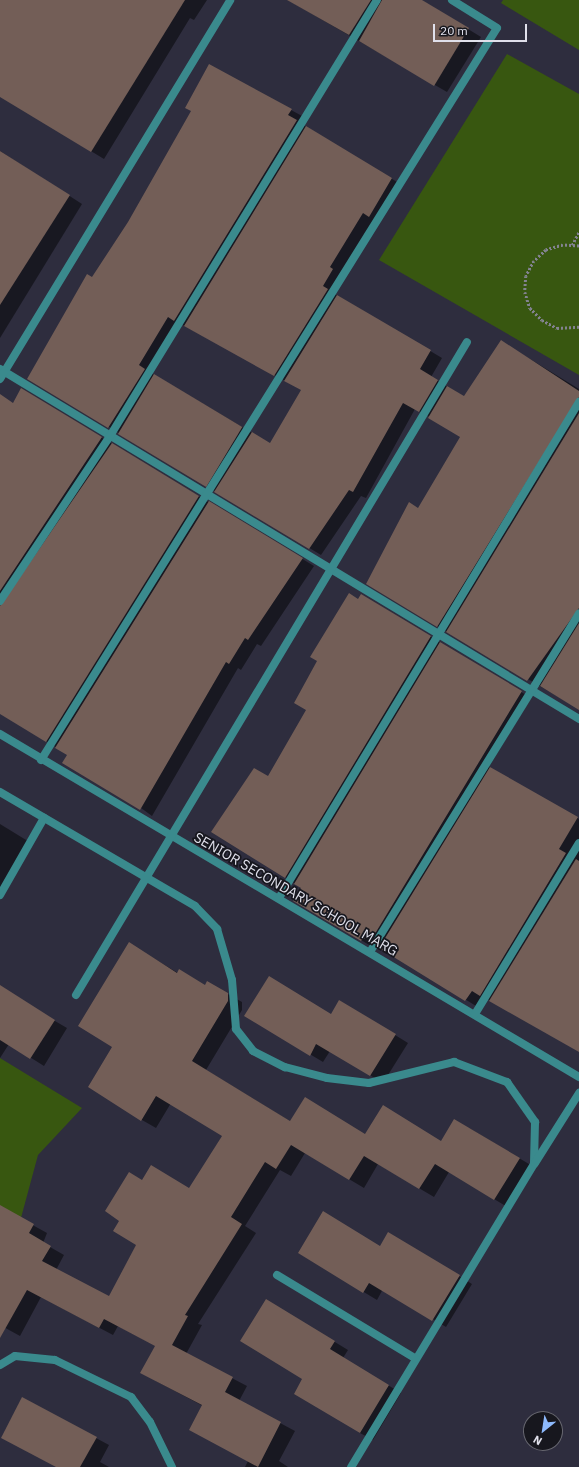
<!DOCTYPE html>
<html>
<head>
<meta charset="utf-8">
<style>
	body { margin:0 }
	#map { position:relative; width:579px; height:1467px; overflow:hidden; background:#2e2d3e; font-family:"IBM Plex Sans",sans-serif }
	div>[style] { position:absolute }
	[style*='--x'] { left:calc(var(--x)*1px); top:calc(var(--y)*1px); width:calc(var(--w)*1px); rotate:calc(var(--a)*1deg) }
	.green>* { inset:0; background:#385710 }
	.shadow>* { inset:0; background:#0007 }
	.building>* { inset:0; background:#735e57; transform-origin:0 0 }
	.path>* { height:2.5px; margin-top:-1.25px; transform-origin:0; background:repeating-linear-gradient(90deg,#838391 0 2px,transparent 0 4px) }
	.minor>* { height:8px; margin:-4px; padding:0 4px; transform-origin:4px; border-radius:4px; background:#3a8a8d }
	span { translate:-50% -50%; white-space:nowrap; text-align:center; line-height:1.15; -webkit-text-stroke:3.5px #17171e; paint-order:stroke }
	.street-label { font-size:14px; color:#e0e0eb }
	.north { position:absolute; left:523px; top:1411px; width:40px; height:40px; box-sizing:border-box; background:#17171e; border:1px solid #676770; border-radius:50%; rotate:210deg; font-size:11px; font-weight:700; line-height:16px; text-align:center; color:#e0e0eb }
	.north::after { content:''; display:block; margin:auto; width:14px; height:18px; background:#8db9fc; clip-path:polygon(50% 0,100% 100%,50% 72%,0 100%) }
	.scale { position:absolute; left:433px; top:24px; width:94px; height:18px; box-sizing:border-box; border:2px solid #e0e0eb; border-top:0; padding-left:5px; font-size:12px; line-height:14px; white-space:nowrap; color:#e0e0eb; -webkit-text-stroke:3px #17171e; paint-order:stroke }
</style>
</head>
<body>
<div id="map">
	<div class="green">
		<div style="clip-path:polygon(503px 0,579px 0,579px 50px,501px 3px)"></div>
		<div style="clip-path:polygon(507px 54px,579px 94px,579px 375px,379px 260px)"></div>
		<div style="clip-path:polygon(0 1058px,82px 1108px,38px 1155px,18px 1229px,0 1218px)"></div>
	</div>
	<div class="shadow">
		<div style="clip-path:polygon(0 0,207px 0,194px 20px,190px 18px,104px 159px,0 96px)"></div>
		<div style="clip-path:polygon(288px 0,421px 0,481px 37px,447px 92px)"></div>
		<div style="clip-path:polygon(evenodd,291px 110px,304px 117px,300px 123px,402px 185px,333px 293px,442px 358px,431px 377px,465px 397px,512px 348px,579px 389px,579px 709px,437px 626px,419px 509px,461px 437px,430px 417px,415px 409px,366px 498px,361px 496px,321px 555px,28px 378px,93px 278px,291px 110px,181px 324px,302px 390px,271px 444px,151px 373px,181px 324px)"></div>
		<div style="clip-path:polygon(0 151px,82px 204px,0 338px)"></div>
		<div style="clip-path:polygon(33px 396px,314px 566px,261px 646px,257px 644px,241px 670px,238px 668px,152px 816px,69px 755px,0 713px,0 402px,13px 403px)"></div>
		<div style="clip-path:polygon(359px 600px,372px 601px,531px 698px,489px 767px,579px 819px,579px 1051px,482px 996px,476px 1006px,381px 947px,373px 943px,371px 946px,295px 901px,302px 888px,285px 877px,268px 778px,308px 710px)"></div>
		<div style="clip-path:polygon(0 824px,31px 843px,0 895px)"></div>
		<div style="clip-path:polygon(143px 952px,178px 973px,205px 986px,208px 983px,242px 1002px,242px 1010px,206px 1070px,291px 1122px,366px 1135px,442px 1142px,469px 1128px,534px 1167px,509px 1208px,449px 1172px,434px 1197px,378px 1164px,364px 1188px,305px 1153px,291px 1176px,280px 1170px,245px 1226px,256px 1233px,198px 1324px,202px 1325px,186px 1354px,247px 1386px,239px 1401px,295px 1431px,279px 1461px,288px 1467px,245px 1467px,248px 1461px,203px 1406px,156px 1381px,156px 1346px,118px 1326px,113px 1335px,41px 1297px,20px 1336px,0 1325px,0 1207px,47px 1233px,43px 1243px,64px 1255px,56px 1270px,109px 1298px,137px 1244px,143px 1181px,190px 1189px,223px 1135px,171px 1103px,156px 1128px,142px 1120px,114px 1046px)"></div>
		<div style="clip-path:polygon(0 989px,67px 1028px,44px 1066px,9px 1044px,0 1058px)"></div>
		<div style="clip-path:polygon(353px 1009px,408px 1043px,383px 1083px,330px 1051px,323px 1062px,246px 1016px,331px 1015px)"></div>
		<div style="clip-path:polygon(402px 1241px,472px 1284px,446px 1327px,383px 1289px,377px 1300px,299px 1253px,381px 1247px)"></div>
		<div style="clip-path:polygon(279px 1308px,348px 1350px,343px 1358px,401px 1393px,373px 1440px,360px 1433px,304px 1378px)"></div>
		<div style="clip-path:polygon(96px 1438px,109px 1445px,100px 1462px,109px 1467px,57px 1467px)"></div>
	</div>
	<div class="building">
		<div style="clip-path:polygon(0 0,185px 0,91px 152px,0 97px)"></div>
		<div style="clip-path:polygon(287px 0,371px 0,349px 35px)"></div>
		<div style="clip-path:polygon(382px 0,422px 0,469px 28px,434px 86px,359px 41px)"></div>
		<div style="clip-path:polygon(209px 64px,292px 109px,288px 115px,297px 120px,174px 321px,168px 317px,139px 365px,145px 369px,108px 428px,27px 379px,87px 274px,92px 277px,128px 222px,191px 111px,185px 108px)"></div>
		<div style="clip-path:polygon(306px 126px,392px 178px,369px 217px,363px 213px,330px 267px,333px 269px,323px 286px,328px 289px,274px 376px,184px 326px)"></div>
		<div style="clip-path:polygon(0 151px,70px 195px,0 305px)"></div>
		<div style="clip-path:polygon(337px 295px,431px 350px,420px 369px,438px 380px,419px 412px,403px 403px,353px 492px,349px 490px,309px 549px,214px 492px,252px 432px,270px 443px,301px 390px,284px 381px)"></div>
		<div style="clip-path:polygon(501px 340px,579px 391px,579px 397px,437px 627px,366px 584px,409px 502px,418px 508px,460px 437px,428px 418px,447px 386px,464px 396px)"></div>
		<div style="left:154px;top:374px;width:103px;height:70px;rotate:31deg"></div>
		<div style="clip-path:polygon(21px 388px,102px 437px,0 591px,0 394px,13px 403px)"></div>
		<div style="clip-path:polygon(579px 413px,579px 608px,527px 681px,446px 632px)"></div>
		<div style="clip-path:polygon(112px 443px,199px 496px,46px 742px,0 714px,0 606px)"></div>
		<div style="clip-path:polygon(209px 501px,303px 558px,248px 640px,245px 638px,229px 664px,226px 662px,140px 810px,62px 763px,67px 755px,55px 748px)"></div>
		<div style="clip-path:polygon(349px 593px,358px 599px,361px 594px,431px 636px,285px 878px,211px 832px,254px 768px,268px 776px,306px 710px,294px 703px,317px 661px,310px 657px)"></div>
		<div style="clip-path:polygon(579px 623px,579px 710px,540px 686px)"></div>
		<div style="clip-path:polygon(440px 642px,522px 691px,370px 942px,363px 938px,361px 941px,293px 901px,301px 888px,294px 884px)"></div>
		<div style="clip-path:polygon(490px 767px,578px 817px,559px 849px,566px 853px,480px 996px,472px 991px,465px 1001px,379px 948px)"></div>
		<div style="clip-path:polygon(576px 859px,579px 861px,579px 1052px,489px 1001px)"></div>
		<div style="clip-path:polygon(129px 942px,177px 973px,179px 969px,205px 985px,207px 981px,228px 993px,228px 1001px,192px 1061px,290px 1121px,305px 1097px,365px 1134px,383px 1105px,441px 1141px,454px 1119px,520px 1158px,494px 1200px,435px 1164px,419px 1189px,364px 1156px,349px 1180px,291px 1145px,276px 1169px,265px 1162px,231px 1217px,242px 1224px,185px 1315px,188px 1316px,172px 1345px,233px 1377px,225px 1392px,281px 1422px,258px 1467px,189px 1430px,202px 1405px,140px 1373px,155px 1346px,104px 1319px,99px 1328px,27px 1290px,0 1338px,0 1205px,34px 1224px,29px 1233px,51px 1246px,42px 1261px,109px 1296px,136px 1245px,113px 1231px,119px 1221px,105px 1211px,129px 1172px,142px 1180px,151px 1165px,189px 1188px,222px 1136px,156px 1096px,141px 1121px,88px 1087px,112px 1047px,78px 1026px)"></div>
		<div style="clip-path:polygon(269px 976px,331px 1014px,339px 1000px,396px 1034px,370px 1076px,316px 1044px,310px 1056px,244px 1016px)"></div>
		<div style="clip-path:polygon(0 985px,55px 1020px,30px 1059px,0 1040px)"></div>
		<div style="clip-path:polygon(323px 1211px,380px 1246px,388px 1232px,460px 1275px,432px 1321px,369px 1283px,363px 1293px,298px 1253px)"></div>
		<div style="clip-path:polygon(266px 1299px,335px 1341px,330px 1349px,389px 1385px,360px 1433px,294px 1394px,302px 1379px,240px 1341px)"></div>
		<div style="clip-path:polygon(22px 1397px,97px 1437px,80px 1467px,56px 1467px,1px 1438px)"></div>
	</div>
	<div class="path">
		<div style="--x:572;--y:245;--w:15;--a:-62"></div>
		<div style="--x:579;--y:246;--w:16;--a:-176"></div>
		<div style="--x:563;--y:245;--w:18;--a:164"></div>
		<div style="--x:546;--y:250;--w:16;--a:137"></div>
		<div style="--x:534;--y:261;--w:17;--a:118"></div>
		<div style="--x:526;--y:276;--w:16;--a:94"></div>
		<div style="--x:525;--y:292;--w:17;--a:73"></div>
		<div style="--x:530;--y:308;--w:17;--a:45"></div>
		<div style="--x:542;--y:320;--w:17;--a:28"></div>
		<div style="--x:557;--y:328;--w:22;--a:-3"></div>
	</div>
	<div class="minor">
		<div style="--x:0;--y:369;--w:677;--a:31.15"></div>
		<div style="--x:0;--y:379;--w:443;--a:-58.7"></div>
		<div style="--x:0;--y:601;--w:198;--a:-56.3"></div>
		<div style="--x:110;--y:436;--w:511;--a:-58.52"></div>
		<div style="--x:0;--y:734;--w:673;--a:30.64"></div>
		<div style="--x:41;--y:760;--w:862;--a:-58.08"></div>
		<div style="--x:497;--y:28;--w:53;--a:-148.1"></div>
		<div style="--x:0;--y:792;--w:226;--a:30.3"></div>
		<div style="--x:195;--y:906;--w:32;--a:46"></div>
		<div style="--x:217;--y:929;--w:53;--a:73.6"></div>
		<div style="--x:232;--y:980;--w:49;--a:85.3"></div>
		<div style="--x:236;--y:1029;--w:28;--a:52"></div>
		<div style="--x:253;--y:1051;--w:36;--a:27"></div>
		<div style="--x:285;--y:1067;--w:43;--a:14.7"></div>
		<div style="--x:327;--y:1078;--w:42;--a:6.8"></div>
		<div style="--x:369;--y:1083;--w:88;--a:-13.9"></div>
		<div style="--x:454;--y:1062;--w:57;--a:20.7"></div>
		<div style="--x:507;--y:1082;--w:49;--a:55"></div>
		<div style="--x:535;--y:1122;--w:42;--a:91.4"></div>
		<div style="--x:534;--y:1164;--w:354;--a:121.1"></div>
		<div style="--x:0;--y:895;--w:89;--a:-60.3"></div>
		<div style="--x:279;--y:898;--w:580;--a:-58.83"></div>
		<div style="--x:370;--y:952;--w:398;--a:-58.3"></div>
		<div style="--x:76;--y:995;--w:761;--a:-59.09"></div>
		<div style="--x:475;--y:1014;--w:200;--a:-58.7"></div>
		<div style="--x:535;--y:1163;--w:83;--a:-57.8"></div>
		<div style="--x:277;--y:1275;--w:162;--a:31.1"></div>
		<div style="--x:0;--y:1365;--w:17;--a:-31"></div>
		<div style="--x:15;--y:1356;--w:40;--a:5.7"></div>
		<div style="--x:55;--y:1360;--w:85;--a:26"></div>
		<div style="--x:131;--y:1397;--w:31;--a:53"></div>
		<div style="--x:150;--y:1422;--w:50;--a:63.9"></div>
	</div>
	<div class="street-label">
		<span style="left:296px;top:894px;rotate:30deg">SENIOR SECONDARY SCHOOL MARG</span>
	</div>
	<div class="north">N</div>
	<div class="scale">20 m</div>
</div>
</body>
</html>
